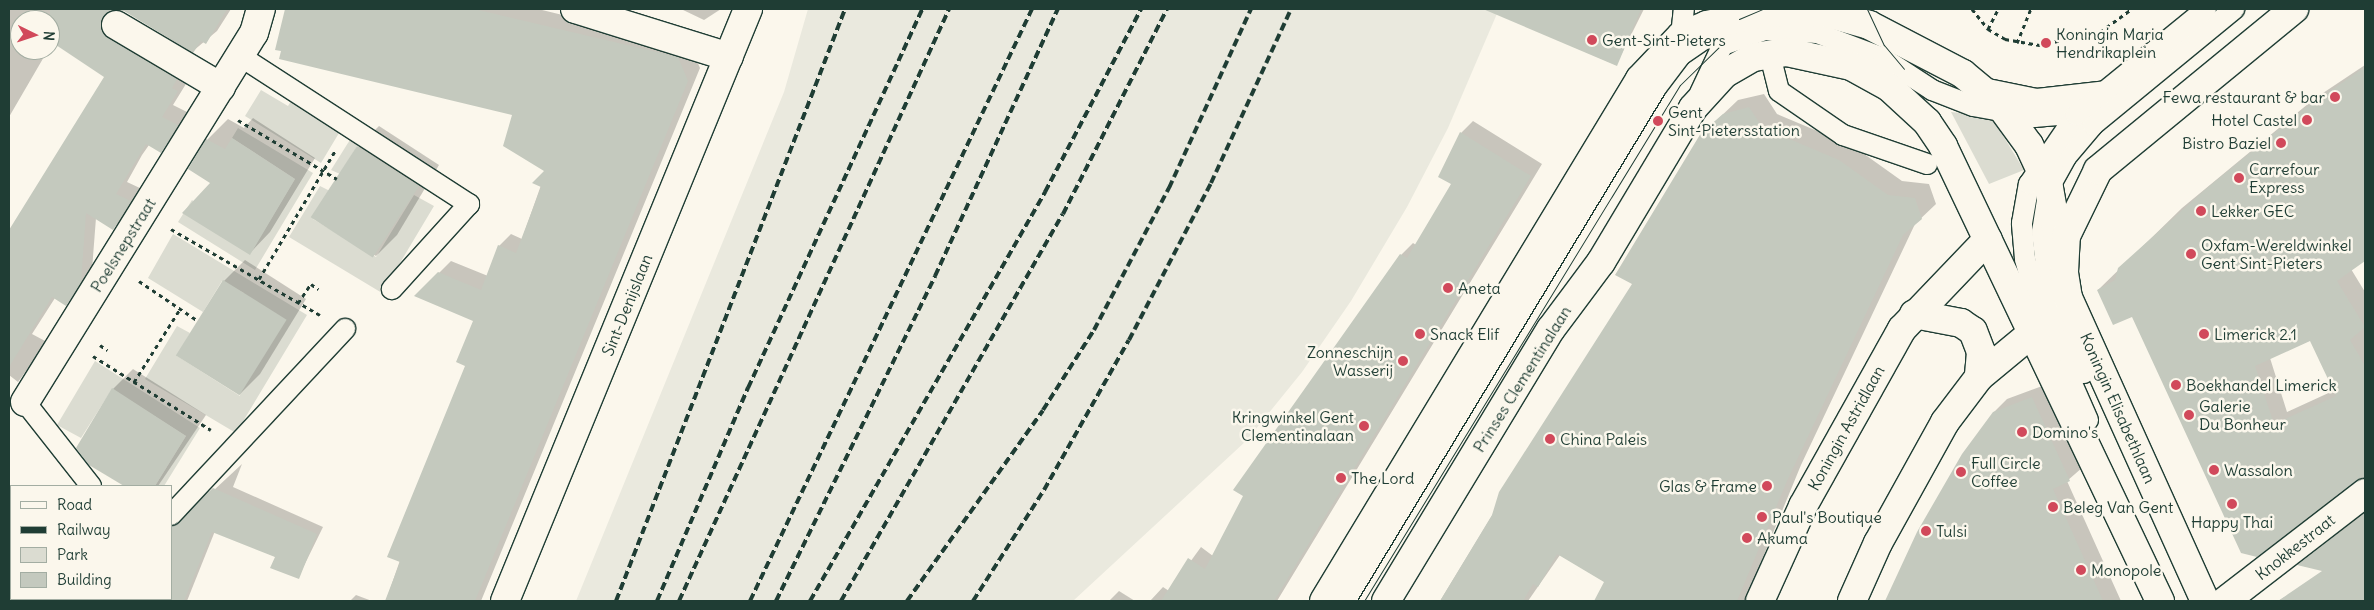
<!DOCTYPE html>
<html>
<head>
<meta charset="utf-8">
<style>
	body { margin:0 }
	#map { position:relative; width:2374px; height:610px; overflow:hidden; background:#fbf7ec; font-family:Delius,sans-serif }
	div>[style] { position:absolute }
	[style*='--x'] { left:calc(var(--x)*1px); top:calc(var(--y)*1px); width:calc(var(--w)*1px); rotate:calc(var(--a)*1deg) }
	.built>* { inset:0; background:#eae9de }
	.green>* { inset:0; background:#dbdcd1 }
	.shadow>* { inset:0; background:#0003 }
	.building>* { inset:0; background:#c4c9be; transform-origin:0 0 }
	.path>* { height:3px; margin-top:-1.5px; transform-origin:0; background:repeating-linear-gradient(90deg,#1f3d34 0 4px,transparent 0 8px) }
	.roads { filter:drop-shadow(1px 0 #1f3d34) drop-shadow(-1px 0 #1f3d34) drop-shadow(0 1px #1f3d34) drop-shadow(0 -1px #1f3d34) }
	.service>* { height:20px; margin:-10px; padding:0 10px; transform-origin:10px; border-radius:10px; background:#fbf7ec }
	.minor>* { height:28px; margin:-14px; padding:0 14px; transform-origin:14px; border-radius:14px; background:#fbf7ec }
	.tertiary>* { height:28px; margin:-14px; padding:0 14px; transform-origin:14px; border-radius:14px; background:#fbf7ec }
	.tram>* { height:1px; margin:-0.5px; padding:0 0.5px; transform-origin:0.5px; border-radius:0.5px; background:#1f3d34 }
	.rail>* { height:4px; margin-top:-2px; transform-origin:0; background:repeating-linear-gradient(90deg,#1f3d34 0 8px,transparent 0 12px) }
	.dots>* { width:14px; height:14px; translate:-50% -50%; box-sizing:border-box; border:2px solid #fbf7ec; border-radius:50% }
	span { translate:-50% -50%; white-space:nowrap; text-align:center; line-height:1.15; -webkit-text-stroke:5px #fbf7ec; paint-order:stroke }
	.poi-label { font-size:16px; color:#1f3d34 }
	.left { translate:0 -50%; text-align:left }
	.right { translate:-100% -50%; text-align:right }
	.street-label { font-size:16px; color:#1f3d34 }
	.frame { position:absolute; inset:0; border:10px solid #1f3d34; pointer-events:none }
	.legend { position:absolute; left:10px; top:485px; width:162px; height:115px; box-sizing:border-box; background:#fbf7ec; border:1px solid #a3ada2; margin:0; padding:6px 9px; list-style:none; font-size:15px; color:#1f3d34 }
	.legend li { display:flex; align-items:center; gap:10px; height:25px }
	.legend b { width:25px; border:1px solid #a3ada2 }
	.north { position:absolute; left:10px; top:10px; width:50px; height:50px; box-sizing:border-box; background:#fbf7ec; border:1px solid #a3ada2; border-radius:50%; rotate:94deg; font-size:14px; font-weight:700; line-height:20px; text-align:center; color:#1f3d34 }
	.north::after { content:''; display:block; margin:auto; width:18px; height:22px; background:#d1495b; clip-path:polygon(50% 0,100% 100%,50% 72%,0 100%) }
</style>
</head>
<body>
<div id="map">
	<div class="built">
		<div style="clip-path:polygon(808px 9px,1499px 9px,1448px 128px,1407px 207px,1351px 301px,1302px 372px,1246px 441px,1073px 601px,576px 601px,784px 92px)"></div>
	</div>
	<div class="green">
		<div style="clip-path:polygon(261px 90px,288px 106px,293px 98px,342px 128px,321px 163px,245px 116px)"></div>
		<div style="clip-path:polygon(1951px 112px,1991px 116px,2024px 170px,1989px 184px)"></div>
		<div style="clip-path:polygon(238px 128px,313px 173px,255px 270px,178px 222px,192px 200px,250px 254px,295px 179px,232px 138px)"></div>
		<div style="clip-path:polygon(353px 135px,359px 143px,340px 174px,331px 170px)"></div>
		<div style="clip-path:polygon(320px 186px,330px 191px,313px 219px,376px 257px,414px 195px,434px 206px,382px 293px,289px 237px)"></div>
		<div style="clip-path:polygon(173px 234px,307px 315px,236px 433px,145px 379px,177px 326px,190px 333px,177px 356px,240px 396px,244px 293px,222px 281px,203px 312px,148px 278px)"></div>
		<div style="clip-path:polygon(95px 361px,200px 428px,164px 486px,155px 486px,186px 436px,112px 389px,81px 438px,57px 425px)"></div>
	</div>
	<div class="shadow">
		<div style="clip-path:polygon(9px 9px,231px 9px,217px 31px,193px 51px,124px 10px,114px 10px,114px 20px,189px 79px,173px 105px,189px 113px,161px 152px,149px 145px,142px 155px,127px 182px,142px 189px,125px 217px,113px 228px,96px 218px,92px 270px,66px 305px,55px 298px,32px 334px,47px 342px,18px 382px,9px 375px,9px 233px,106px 77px,53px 41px,50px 46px,50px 20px,20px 20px,20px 50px,48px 50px,9px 117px)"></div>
		<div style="clip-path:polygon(286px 9px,538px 9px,690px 46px,700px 68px,481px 601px,386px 601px,467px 365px,475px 320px,416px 296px,451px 261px,488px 276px,499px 246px,511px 234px,522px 239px,546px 171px,513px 114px,277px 49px)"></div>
		<div style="clip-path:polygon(681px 9px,721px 9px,704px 20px)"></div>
		<div style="clip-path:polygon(1500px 9px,1644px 9px,1616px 65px,1498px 14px)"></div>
		<div style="clip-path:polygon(evenodd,2365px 65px,2365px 259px,2351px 269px,2365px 292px,2365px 478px,2355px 479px,2257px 555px,2132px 315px,2098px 290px,2182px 208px,2314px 99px,2365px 65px,2311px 340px,2335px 390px,2287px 412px,2270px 358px,2311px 340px)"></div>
		<div style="clip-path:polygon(1764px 94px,1777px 114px,1853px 146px,1902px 181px,1929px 184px,1936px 204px,1915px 224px,1801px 465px,1745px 601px,1596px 601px,1605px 582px,1560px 555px,1528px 601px,1440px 601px,1634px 283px,1717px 120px,1738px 100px)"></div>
		<div style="clip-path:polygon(253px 118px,315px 158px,270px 232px,250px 253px,212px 182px,207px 140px,228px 119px,244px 128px)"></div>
		<div style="clip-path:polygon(1473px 121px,1542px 164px,1277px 601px,1150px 601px,1163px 587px,1169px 591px,1201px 547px,1213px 556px,1245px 496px,1235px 490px,1401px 255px,1413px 243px,1416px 245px,1452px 184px,1461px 133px)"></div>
		<div style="clip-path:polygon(379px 126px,439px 165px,397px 235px,376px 256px,317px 219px,358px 147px)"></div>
		<div style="clip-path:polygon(245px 260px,306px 299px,260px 374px,240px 394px,224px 281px)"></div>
		<div style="clip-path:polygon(133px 369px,206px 415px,158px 486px,127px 486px,90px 464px,113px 389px)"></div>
		<div style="clip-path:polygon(2045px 385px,2083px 467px,2067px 481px,2121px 601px,1887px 601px,1918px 533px,1994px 412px,2007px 399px)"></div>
		<div style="clip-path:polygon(242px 464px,233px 487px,323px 527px,298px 578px,276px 557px,215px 531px,187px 601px,96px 601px,171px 599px,171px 530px)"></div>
		<div style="clip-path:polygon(2365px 511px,2365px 601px,2278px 601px,2327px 571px,2299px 565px)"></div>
		<div style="clip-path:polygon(9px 590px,11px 599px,27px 601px,9px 601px)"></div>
		<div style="clip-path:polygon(1119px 591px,1135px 601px,1109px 601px)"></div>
		<div style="clip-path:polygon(356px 595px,372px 601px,350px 601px)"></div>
	</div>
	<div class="building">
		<div style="clip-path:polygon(50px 9px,227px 9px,206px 44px,201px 41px,193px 53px,124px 11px,109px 11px,103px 17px,100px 25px,108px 38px,177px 79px,172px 88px,178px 91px,162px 117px,178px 125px,161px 153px,146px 144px,116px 194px,131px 201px,113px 230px,86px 213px,81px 283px,66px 306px,52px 297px,9px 367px,9px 230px,104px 77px,50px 41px)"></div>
		<div style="clip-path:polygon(285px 9px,474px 9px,678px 57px,688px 81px,475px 601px,385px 601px,400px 562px,387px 557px,465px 366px,456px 362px,473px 321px,414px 296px,438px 272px,481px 290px,498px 245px,516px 253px,541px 187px,532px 183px,544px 171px,503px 146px,512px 115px,279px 59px,281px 51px,275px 50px)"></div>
		<div style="clip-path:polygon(1483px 9px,1641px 9px,1617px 66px)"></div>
		<div style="clip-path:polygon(evenodd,2365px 67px,2365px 261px,2337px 281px,2365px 327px,2350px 340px,2365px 366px,2365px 478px,2257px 557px,2241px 553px,2132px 317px,2113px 325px,2097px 290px,2115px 280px,2118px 268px,2207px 188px,2300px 112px,2365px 67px,2310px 341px,2336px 396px,2274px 424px,2255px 366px,2310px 341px)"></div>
		<div style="clip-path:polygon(1749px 107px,1763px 128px,1839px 160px,1888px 195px,1915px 198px,1922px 219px,1903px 235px,1787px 481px,1737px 601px,1594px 601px,1604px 582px,1557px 554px,1538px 587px,1533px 584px,1523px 601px,1440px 601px,1492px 515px,1499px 492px,1632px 284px,1615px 275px,1701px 133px,1723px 114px)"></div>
		<div style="clip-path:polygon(1460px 132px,1531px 176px,1274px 601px,1161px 601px,1188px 558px,1205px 569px,1243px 496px,1233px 490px,1400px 254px,1407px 258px,1451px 184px,1438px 177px)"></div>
		<div style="clip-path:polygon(232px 138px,295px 179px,250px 255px,182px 213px,210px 183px,188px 169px,206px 139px,225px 149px)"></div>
		<div style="left:357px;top:146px;width:74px;height:85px;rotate:33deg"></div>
		<div style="left:223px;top:280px;width:75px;height:89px;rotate:32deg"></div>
		<div style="clip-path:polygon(112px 388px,186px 436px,155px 486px,124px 486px,89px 465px,76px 448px)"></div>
		<div style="clip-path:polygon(2032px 397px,2070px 481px,2053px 489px,2103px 601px,1885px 601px,1917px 532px,1962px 454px,1993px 412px)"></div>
		<div style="clip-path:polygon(213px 488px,317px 534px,299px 579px,270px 568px,275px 557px,212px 532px,184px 601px,171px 601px,171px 527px)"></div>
		<div style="clip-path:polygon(2365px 513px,2365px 601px,2278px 601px,2322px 571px,2297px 565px)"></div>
	</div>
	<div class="path">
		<div style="--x:1972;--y:9;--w:26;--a:51"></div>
		<div style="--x:1988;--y:29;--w:20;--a:30"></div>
		<div style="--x:2005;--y:39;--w:35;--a:10"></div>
		<div style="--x:2039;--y:45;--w:62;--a:-12"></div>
		<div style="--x:2100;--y:32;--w:39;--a:-36"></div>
		<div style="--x:1988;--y:29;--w:22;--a:-63"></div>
		<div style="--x:2017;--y:43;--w:37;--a:-68"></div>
		<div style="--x:238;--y:120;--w:115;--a:30.8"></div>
		<div style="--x:171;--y:229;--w:172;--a:30"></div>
		<div style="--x:259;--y:279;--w:149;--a:-59.3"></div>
		<div style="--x:139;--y:281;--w:71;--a:34.1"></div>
		<div style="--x:298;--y:303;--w:23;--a:-56"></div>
		<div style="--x:311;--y:284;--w:9;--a:36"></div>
		<div style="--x:100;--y:345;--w:9;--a:36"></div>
		<div style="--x:93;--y:356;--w:139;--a:32.1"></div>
		<div style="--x:134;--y:382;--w:86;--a:-57.8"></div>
	</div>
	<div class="roads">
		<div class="service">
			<div style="--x:1681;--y:36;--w:27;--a:-84"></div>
			<div style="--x:1720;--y:46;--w:48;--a:-19.6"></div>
			<div style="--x:1765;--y:30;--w:52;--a:3.3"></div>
			<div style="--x:1817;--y:33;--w:71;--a:20.7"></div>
			<div style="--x:1883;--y:58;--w:59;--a:33.1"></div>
			<div style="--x:1932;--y:90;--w:44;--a:21.3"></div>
			<div style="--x:1973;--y:106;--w:62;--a:10.2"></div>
			<div style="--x:2034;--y:117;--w:48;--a:-4.8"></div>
			<div style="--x:1770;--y:55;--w:37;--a:76"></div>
			<div style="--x:1779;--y:91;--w:78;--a:34.5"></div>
			<div style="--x:1843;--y:135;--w:89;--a:19"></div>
			<div style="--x:240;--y:56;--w:273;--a:32.9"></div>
			<div style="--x:469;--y:204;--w:115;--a:132.2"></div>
			<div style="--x:1983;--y:88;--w:55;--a:11.5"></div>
			<div style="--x:2037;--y:99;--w:69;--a:-6.6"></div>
			<div style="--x:1700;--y:93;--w:63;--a:-64.7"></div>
			<div style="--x:2084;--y:373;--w:57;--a:-114.8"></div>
			<div style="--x:2060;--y:321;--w:49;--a:-105.5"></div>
			<div style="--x:2047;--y:274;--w:42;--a:-96.8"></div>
			<div style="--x:2042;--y:232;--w:45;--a:-81"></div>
			<div style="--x:2049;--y:188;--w:35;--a:-61"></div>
			<div style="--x:2066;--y:157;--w:42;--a:-49.8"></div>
			<div style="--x:2093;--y:125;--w:183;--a:-39.4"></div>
			<div style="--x:25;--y:402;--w:107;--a:51.8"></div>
			<div style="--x:2088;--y:420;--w:124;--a:-113.7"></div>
			<div style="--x:2038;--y:306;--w:49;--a:-105.5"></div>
			<div style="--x:2025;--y:259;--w:36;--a:-95"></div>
			<div style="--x:2022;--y:223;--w:40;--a:-80"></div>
			<div style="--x:2029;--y:184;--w:83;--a:-55.7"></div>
			<div style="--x:2076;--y:115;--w:168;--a:-39.2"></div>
			<div style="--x:171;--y:515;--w:255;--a:-46.9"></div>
			<div style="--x:9;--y:558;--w:2;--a:27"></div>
			<div style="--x:69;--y:599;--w:3;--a:45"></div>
			<div style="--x:1345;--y:601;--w:600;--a:-58.77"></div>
			<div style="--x:1656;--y:88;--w:41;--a:-52.9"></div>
			<div style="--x:1681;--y:55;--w:42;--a:-34.4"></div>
		</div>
		<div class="minor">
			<div style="--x:575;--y:9;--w:161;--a:17.3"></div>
			<div style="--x:116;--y:25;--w:122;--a:30.6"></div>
			<div style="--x:1914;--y:314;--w:48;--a:10.8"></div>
			<div style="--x:1961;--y:323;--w:14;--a:34"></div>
			<div style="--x:1973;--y:331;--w:22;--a:69"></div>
			<div style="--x:1981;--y:352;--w:25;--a:95"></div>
			<div style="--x:25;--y:402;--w:434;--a:-58.2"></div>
			<div style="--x:254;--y:33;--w:25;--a:-74"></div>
			<div style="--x:505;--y:601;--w:640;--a:-67.68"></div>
			<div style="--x:1760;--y:601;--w:104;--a:-65.6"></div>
			<div style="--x:1803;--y:506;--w:203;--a:-60.8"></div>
			<div style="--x:1902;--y:329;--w:124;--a:-46.3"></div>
			<div style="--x:1852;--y:601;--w:64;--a:-65.9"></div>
			<div style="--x:1878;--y:543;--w:138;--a:-61"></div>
			<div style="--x:1945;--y:422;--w:56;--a:-52.9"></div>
			<div style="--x:1979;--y:377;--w:67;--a:-39.6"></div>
			<div style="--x:2225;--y:601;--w:177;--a:-37.6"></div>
		</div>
		<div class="tertiary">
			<div style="--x:1324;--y:601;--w:610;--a:-58.81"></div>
			<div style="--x:1640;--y:79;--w:59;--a:-46.4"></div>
			<div style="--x:1681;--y:36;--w:28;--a:-23"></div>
			<div style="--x:1707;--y:25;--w:62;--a:-12"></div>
			<div style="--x:1768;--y:12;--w:59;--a:1"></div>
			<div style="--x:1827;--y:13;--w:44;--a:15.9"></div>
			<div style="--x:1869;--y:25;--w:106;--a:27.5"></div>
			<div style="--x:1963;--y:74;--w:47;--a:39.8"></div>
			<div style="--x:1999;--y:104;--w:51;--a:53.8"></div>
			<div style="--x:2029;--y:145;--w:47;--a:65.1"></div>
			<div style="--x:2049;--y:188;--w:85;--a:79.9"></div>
			<div style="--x:1386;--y:601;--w:318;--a:-58.8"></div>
			<div style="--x:1551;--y:329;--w:84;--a:-53.3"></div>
			<div style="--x:1601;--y:262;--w:179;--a:-59.1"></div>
			<div style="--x:1693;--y:108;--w:46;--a:-47.6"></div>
			<div style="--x:1724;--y:74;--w:34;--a:-30"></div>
			<div style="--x:1754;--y:57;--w:33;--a:-9"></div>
			<div style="--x:1787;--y:52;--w:66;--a:12.3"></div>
			<div style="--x:1851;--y:66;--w:43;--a:28.9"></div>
			<div style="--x:1889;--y:87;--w:52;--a:42.6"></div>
			<div style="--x:1927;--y:122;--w:29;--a:56"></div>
			<div style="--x:1943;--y:146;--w:504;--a:64.5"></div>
			<div style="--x:2205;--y:601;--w:333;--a:-114.3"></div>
			<div style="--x:2068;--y:298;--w:26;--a:-99"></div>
			<div style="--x:2064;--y:272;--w:36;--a:-87"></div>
			<div style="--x:2066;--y:236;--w:73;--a:-64.1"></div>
			<div style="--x:2098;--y:170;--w:254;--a:-39.4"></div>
		</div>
	</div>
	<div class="tram">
		<div style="--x:1867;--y:9;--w:40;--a:65"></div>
		<div style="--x:1884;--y:45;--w:31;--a:50"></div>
		<div style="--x:1739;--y:19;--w:26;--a:-23"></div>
		<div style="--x:1364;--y:601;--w:605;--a:-58.52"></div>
		<div style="--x:1680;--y:85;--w:56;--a:-44.3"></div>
	</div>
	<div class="rail">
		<div style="--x:616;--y:601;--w:635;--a:-68.85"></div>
		<div style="--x:657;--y:601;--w:232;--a:-66.9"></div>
		<div style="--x:748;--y:388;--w:417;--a:-65.3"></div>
		<div style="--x:679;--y:601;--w:651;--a:-65.48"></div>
		<div style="--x:750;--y:601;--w:656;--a:-64.53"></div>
		<div style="--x:776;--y:601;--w:362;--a:-63.9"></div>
		<div style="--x:935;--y:276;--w:294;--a:-65.3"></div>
		<div style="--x:810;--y:601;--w:472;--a:-60.1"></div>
		<div style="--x:1045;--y:192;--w:207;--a:-62.3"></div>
		<div style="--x:841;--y:601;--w:446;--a:-60.2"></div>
		<div style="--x:1063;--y:214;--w:230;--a:-63.1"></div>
		<div style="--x:907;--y:601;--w:234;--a:-54.5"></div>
		<div style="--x:1043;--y:410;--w:95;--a:-57.5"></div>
		<div style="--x:1094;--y:330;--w:161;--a:-62.2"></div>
		<div style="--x:1169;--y:188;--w:197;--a:-65.4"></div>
		<div style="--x:973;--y:601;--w:132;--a:-57.4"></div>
		<div style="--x:1044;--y:490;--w:172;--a:-60.5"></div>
		<div style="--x:1129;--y:340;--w:177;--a:-62.4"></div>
		<div style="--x:1211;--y:183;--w:192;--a:-65.3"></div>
	</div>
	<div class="dots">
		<div style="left:1592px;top:40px;background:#d1495b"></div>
		<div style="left:2046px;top:43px;background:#d1495b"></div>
		<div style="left:2335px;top:97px;background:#d1495b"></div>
		<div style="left:2307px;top:120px;background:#d1495b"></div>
		<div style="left:1658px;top:121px;background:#d1495b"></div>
		<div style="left:2281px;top:143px;background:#d1495b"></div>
		<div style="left:2239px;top:178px;background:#d1495b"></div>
		<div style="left:2201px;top:211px;background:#d1495b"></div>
		<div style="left:2191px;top:254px;background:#d1495b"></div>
		<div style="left:1448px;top:288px;background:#d1495b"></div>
		<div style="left:1420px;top:334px;background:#d1495b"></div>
		<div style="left:2204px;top:334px;background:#d1495b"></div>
		<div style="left:1403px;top:361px;background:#d1495b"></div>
		<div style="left:2176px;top:385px;background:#d1495b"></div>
		<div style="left:2189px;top:415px;background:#d1495b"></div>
		<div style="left:1364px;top:426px;background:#d1495b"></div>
		<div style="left:2022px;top:432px;background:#d1495b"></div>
		<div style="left:1550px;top:439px;background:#d1495b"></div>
		<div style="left:2214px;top:470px;background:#d1495b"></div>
		<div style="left:1961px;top:472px;background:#d1495b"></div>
		<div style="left:1341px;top:478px;background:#d1495b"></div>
		<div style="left:1767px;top:486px;background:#d1495b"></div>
		<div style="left:2232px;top:504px;background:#d1495b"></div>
		<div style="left:2053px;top:507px;background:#d1495b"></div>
		<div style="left:1762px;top:517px;background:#d1495b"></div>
		<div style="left:1926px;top:531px;background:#d1495b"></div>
		<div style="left:1747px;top:538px;background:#d1495b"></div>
		<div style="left:2081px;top:570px;background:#d1495b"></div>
	</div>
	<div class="poi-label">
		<span class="left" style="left:2056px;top:43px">Koningin Maria<br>Hendrikaplein</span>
		<span class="left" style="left:1602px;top:40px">Gent-Sint-Pieters</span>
		<span class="right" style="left:2325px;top:97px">Fewa restaurant &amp; bar</span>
		<span class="left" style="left:1668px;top:121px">Gent<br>Sint-Pietersstation</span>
		<span class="right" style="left:2297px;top:120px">Hotel Castel</span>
		<span class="right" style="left:2271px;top:143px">Bistro Baziel</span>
		<span class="left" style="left:2249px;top:178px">Carrefour<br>Express</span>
		<span class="left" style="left:2211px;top:211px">Lekker GEC</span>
		<span class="left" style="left:2201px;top:254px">Oxfam-Wereldwinkel<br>Gent Sint-Pieters</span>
		<span class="left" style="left:1458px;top:288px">Aneta</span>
		<span class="left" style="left:1430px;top:334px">Snack Elif</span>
		<span class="left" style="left:2214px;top:334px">Limerick 2.1</span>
		<span class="right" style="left:1393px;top:361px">Zonneschijn<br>Wasserij</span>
		<span class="left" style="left:2186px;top:385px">Boekhandel Limerick</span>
		<span class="left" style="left:2199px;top:415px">Galerie<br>Du Bonheur</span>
		<span class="right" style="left:1354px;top:426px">Kringwinkel Gent<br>Clementinalaan</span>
		<span class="left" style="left:2032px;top:432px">Domino's</span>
		<span class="left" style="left:1560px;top:439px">China Paleis</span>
		<span class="left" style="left:1971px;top:472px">Full Circle<br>Coffee</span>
		<span class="left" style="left:2224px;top:470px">Wassalon</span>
		<span class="left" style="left:1351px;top:478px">The Lord</span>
		<span class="right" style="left:1757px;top:486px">Glas &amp; Frame</span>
		<span class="left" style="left:2063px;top:507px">Beleg Van Gent</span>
		<span class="left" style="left:1772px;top:517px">Paul's Boutique</span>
		<span style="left:2232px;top:522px">Happy Thai</span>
		<span class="left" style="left:1936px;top:531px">Tulsi</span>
		<span class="left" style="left:1757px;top:538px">Akuma</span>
		<span class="left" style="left:2091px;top:570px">Monopole</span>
	</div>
	<div class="street-label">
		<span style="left:123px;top:245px;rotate:-58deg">Poelsnepstraat</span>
		<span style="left:627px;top:305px;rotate:-68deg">Sint-Denijslaan</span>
		<span style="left:1522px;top:379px;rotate:-58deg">Prinses Clementinalaan</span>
		<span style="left:2118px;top:408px;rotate:66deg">Koningin Elisabethlaan</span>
		<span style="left:1846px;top:428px;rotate:-61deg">Koningin Astridlaan</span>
		<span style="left:2295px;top:547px;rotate:-38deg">Knokkestraat</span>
	</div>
	<div class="frame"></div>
	<ul class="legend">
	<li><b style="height:6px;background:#fbf7ec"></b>Road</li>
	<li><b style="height:6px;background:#1f3d34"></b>Railway</li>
	<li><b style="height:14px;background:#dbdcd1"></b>Park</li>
	<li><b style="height:14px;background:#c4c9be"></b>Building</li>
	</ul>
	<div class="north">N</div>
</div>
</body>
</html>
